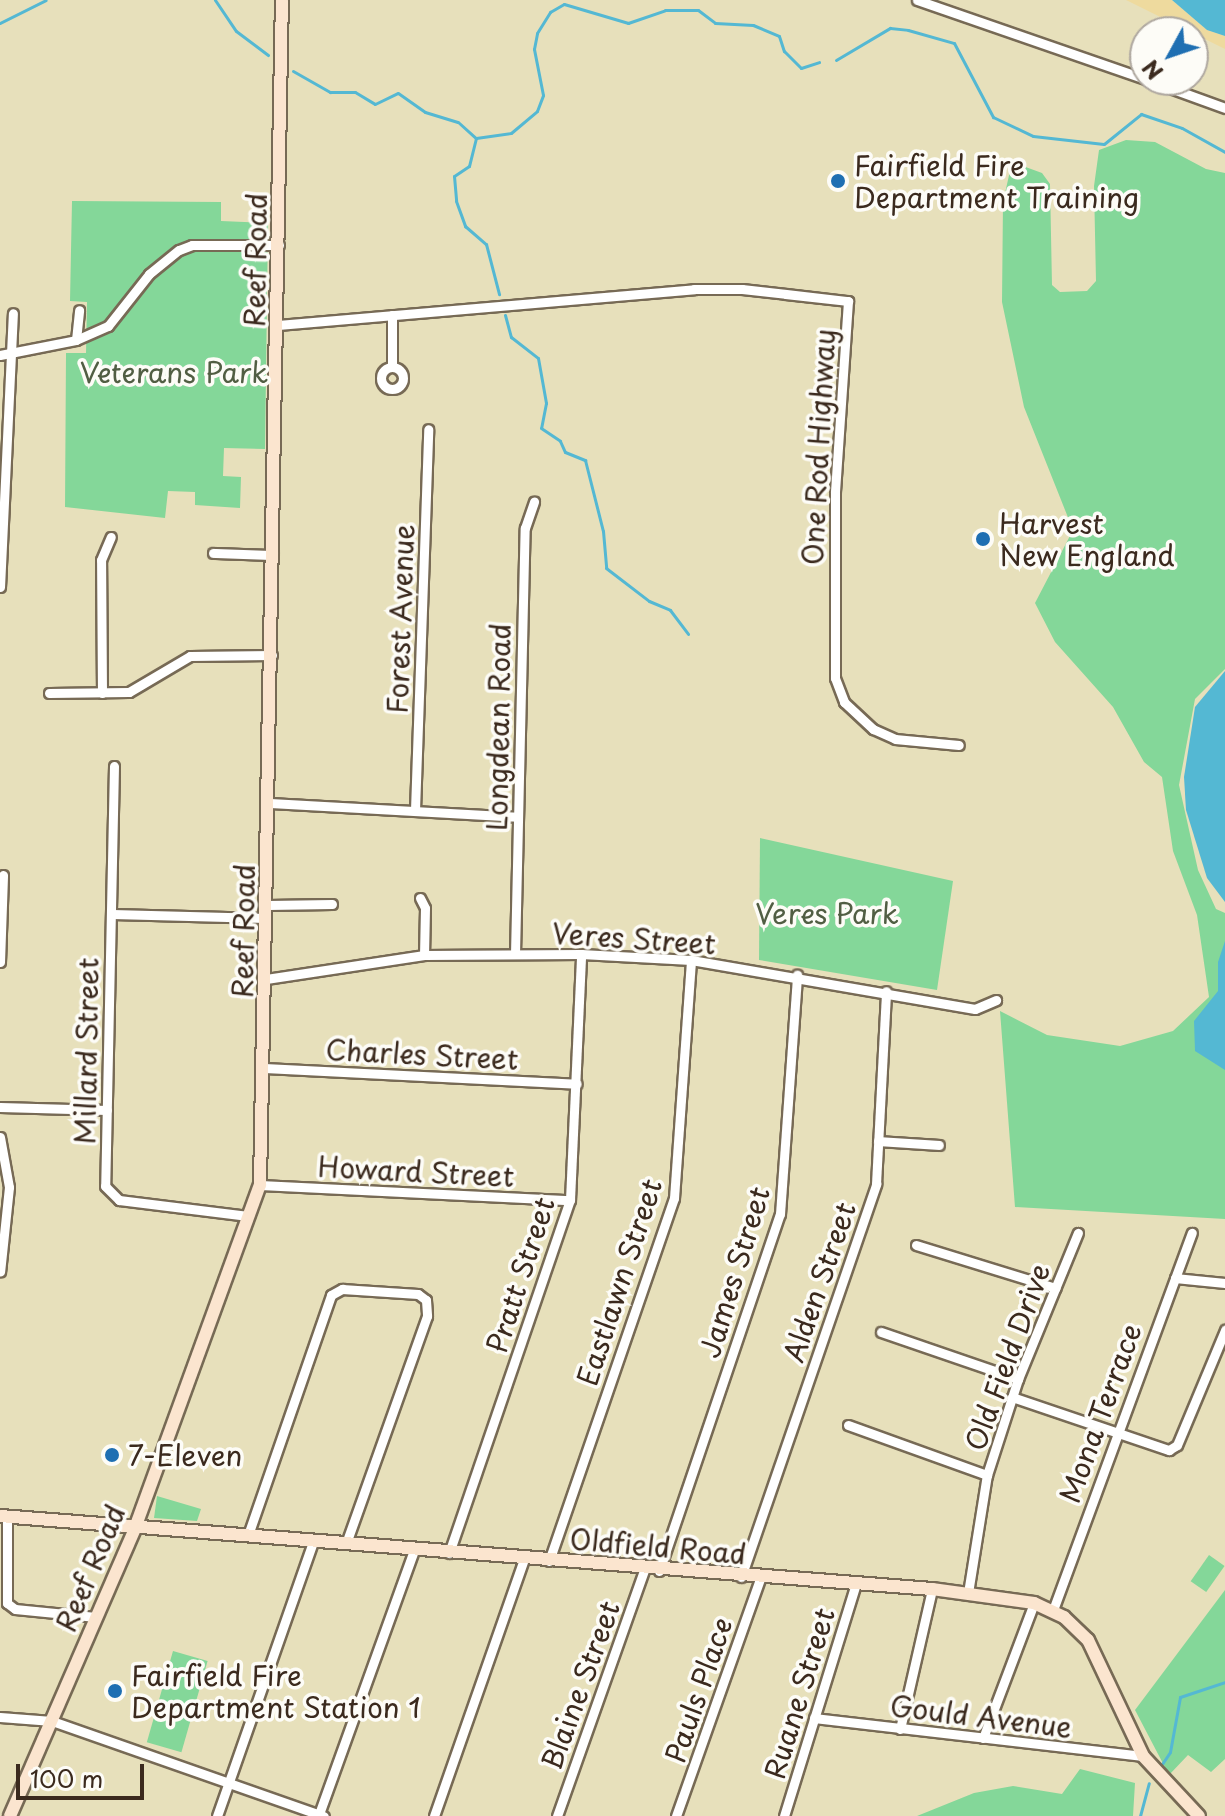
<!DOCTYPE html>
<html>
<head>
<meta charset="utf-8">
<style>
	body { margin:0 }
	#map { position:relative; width:1225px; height:1816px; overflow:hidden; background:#e7e0bb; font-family:"Playpen Sans",sans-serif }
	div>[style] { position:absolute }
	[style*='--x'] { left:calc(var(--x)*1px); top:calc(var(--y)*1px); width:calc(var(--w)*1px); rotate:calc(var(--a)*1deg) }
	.green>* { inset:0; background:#84d799; transform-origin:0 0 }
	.sand>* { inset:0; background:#eeda9e }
	.water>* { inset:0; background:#54b8d3 }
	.stream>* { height:3px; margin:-1.5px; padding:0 1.5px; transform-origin:1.5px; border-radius:1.5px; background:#54b8d3 }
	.roads { filter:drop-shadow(2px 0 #776a55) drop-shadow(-2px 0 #776a55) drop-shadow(0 2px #776a55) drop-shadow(0 -2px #776a55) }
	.street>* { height:9px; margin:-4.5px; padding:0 4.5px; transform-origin:4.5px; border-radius:4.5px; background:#fff }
	.street>.ring { margin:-4.5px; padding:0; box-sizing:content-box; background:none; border:9px solid #fff; border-radius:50% }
	.secondary>* { height:12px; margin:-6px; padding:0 6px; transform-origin:6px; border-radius:6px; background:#fbe5cf }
	.dots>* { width:22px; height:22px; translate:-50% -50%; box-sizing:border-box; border:4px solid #fdfcf7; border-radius:50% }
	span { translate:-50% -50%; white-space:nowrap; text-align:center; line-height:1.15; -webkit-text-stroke:7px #fdfcf7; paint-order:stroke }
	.poi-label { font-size:28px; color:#3b2a1e }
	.left { translate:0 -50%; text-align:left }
	.street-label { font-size:28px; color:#3b2a1e }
	.park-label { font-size:28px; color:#515e43 }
	.north { position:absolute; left:1129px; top:16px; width:80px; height:80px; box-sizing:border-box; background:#fdfcf7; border:2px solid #afa8a0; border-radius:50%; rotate:230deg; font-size:22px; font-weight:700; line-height:32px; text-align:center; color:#3b2a1e }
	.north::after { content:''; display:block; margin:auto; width:28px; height:36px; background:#1f6fb2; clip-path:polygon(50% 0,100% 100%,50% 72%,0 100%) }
	.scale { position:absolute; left:16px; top:1764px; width:128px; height:36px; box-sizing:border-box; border:4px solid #3b2a1e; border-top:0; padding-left:10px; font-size:24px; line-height:28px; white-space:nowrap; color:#3b2a1e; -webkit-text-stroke:6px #fdfcf7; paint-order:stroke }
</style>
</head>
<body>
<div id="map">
	<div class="green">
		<div style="clip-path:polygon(1126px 140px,1155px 142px,1206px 169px,1225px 173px,1225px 669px,1195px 699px,1179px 785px,1198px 870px,1216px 909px,1225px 913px,1225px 1219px,1015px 1207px,1000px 1011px,1047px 1035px,1120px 1046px,1173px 1031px,1209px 997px,1197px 915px,1173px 851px,1162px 777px,1144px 762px,1113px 707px,1055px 642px,1035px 603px,1073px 530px,1024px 407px,1002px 302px,1003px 202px,1012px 162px,1042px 173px,1050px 184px,1052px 285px,1060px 292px,1087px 291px,1096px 281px,1094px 186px,1099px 150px)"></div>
		<div style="clip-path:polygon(72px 201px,221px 202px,221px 221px,268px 223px,265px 449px,224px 448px,223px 476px,241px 477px,240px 508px,195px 505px,195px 492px,168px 491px,165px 518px,65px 507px,66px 353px,86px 353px,87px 302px,70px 301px)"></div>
		<div style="clip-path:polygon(760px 838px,953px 881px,937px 990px,759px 960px)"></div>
		<div style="clip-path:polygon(157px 1496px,201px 1509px,197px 1521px,154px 1518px)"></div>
		<div style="left:1209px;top:1555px;width:19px;height:32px;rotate:35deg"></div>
		<div style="clip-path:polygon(1225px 1590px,1225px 1759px,1211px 1772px,1188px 1755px,1169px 1775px,1135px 1710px)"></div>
		<div style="left:173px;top:1651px;width:36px;height:95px;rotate:16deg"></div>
		<div style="clip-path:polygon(1080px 1769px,1135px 1783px,1133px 1816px,917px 1816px,974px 1793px,1013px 1786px,1062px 1794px)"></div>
	</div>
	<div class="sand">
		<div style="clip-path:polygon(1126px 0,1172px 0,1207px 30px,1225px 36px,1225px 49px)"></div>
	</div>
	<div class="water">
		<div style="clip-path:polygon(1172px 0,1225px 0,1225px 36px,1207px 30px)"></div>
		<div style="clip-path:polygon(1225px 671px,1225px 902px,1207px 878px,1186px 810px,1184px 777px,1195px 707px)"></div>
		<div style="clip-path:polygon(1225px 941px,1225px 1070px,1195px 1051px,1194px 1021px,1218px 991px,1218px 962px)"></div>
	</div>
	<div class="stream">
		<div style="--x:215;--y:0;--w:37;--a:56"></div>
		<div style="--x:236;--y:31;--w:40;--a:37"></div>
		<div style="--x:0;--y:23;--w:51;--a:-26.6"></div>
		<div style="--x:836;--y:60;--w:63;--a:-30.7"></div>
		<div style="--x:890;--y:28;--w:18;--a:6"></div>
		<div style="--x:908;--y:30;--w:48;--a:15.8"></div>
		<div style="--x:954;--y:43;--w:84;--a:62.2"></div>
		<div style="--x:993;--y:117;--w:44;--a:25.4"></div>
		<div style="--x:1033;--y:136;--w:71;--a:6.4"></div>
		<div style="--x:1104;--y:144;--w:48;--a:-39"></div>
		<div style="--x:1141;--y:114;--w:43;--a:18.9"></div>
		<div style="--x:1182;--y:128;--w:49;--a:29.2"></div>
		<div style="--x:293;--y:71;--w:43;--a:29.6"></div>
		<div style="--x:330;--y:92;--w:25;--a:0"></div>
		<div style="--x:355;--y:92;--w:23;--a:31"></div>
		<div style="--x:375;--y:104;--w:25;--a:-26"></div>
		<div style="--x:398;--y:93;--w:33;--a:35"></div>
		<div style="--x:425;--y:112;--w:34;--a:17"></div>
		<div style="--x:458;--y:122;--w:24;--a:42"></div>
		<div style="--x:476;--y:138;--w:35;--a:-8"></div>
		<div style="--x:511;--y:133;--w:34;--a:-40"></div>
		<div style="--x:537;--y:111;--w:17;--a:-69"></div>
		<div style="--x:543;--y:95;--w:47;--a:-101.1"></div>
		<div style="--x:534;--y:49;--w:16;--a:-79"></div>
		<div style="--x:537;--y:33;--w:25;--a:-58"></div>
		<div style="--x:550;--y:12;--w:16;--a:-30"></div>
		<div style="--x:564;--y:4;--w:67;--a:16.5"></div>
		<div style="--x:628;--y:23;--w:39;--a:-19"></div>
		<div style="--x:665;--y:10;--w:33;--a:0"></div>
		<div style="--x:698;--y:10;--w:21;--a:37"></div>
		<div style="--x:715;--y:23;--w:38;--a:3"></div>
		<div style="--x:753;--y:25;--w:28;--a:23"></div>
		<div style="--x:779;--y:36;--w:16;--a:72"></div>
		<div style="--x:784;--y:51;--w:24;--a:45"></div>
		<div style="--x:801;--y:68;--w:19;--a:-18"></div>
		<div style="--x:476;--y:138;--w:29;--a:104"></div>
		<div style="--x:469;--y:166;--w:18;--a:146"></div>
		<div style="--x:454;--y:176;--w:25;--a:85"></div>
		<div style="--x:456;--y:201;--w:27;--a:70"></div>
		<div style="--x:465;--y:226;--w:28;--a:41"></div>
		<div style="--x:486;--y:244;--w:52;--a:75.4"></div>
		<div style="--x:505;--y:315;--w:23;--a:75"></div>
		<div style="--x:511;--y:337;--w:34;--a:38"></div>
		<div style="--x:538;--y:358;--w:46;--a:79.9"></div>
		<div style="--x:546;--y:403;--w:25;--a:101"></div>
		<div style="--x:541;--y:428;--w:23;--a:34"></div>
		<div style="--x:560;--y:441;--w:12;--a:66"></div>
		<div style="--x:565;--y:452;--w:22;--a:22"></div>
		<div style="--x:585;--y:460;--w:73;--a:75.8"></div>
		<div style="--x:603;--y:531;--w:37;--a:85"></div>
		<div style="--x:606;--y:568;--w:54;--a:37.5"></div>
		<div style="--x:649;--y:601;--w:23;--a:23"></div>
		<div style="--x:670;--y:610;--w:30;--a:53"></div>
		<div style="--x:1162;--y:1764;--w:14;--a:-56"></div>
		<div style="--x:1170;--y:1752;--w:56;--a:-79.7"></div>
		<div style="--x:1180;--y:1697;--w:47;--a:-18.4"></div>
		<div style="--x:1140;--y:1816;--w:34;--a:-75"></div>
	</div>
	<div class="roads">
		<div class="street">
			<div style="--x:917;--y:0;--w:241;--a:19.1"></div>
			<div style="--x:1148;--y:80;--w:82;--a:20"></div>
			<div style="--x:278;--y:325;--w:418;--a:-4.9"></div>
			<div style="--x:694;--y:289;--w:48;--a:0"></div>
			<div style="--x:742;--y:289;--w:107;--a:6.5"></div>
			<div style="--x:848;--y:301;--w:191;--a:93.9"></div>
			<div style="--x:835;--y:492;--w:186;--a:90"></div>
			<div style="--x:835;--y:678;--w:26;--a:69"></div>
			<div style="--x:844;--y:702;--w:40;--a:43"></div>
			<div style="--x:873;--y:729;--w:24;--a:24"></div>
			<div style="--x:895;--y:739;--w:64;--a:5.4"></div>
			<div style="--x:76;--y:340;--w:30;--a:-84"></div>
			<div style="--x:0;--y:355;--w:77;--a:-11.2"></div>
			<div style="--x:76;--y:340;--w:35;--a:-24"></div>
			<div style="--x:108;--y:326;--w:66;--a:-51.7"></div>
			<div style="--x:149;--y:274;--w:38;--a:-39"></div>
			<div style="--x:179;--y:250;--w:14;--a:-21"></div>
			<div style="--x:192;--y:245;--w:87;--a:0"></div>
			<div style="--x:392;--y:366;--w:51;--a:-90"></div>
			<div class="ring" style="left:381px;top:367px;width:13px;height:13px"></div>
			<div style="--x:213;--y:553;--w:60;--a:1.9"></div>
			<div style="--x:0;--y:587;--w:274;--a:-87.3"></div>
			<div style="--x:49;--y:693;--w:80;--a:-0.7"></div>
			<div style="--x:129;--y:692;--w:71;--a:-30.5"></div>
			<div style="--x:190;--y:656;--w:82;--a:-0.7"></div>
			<div style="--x:102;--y:693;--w:133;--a:-90.4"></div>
			<div style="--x:101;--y:560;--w:25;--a:-67"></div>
			<div style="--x:114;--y:766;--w:420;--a:91.2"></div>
			<div style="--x:105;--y:1186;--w:20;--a:45"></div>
			<div style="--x:119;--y:1200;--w:130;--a:7.1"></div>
			<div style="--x:270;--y:803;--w:247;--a:3.2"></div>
			<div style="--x:415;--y:810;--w:381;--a:-88"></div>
			<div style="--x:420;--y:898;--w:11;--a:63"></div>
			<div style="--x:425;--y:908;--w:47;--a:91.2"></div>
			<div style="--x:268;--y:905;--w:64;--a:-0.9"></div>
			<div style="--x:112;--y:914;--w:154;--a:1.5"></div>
			<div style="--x:515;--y:954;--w:426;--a:-88.7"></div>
			<div style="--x:525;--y:528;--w:28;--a:-71"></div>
			<div style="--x:0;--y:962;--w:87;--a:-88"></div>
			<div style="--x:266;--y:979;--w:160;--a:-8.6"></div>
			<div style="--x:424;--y:955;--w:157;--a:-0.4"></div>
			<div style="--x:581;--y:954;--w:110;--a:3.1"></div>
			<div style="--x:691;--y:960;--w:288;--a:9.8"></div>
			<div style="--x:975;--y:1009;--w:23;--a:-23"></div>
			<div style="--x:264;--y:1068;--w:313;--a:2.9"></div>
			<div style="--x:0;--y:1107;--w:107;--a:1.6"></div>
			<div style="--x:0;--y:1137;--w:51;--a:79.8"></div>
			<div style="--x:9;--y:1187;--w:85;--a:96"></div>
			<div style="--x:878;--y:1141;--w:61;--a:3.8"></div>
			<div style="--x:260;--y:1185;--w:310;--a:2.8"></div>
			<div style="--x:916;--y:1245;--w:146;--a:17.1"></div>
			<div style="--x:1175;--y:1278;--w:50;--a:5.7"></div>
			<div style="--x:881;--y:1332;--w:145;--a:18.9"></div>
			<div style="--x:1012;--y:1397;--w:166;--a:18.7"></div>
			<div style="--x:1169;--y:1450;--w:9;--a:-32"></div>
			<div style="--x:1177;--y:1445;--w:125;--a:-67.3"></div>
			<div style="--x:848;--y:1425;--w:148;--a:19.8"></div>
			<div style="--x:7;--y:1517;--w:86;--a:90"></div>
			<div style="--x:7;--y:1603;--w:10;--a:37"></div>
			<div style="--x:15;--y:1609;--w:81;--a:5.6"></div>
			<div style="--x:248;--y:1535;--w:254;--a:-70.9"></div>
			<div style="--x:331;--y:1295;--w:13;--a:-29"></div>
			<div style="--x:342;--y:1289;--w:76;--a:3.8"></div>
			<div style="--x:418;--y:1294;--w:10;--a:37"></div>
			<div style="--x:426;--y:1300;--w:16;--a:86"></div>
			<div style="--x:427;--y:1316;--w:242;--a:109.6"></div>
			<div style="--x:449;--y:1553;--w:373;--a:-71.1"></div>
			<div style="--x:570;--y:1200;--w:246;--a:-87.4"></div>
			<div style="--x:549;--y:1561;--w:384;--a:-71"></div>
			<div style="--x:674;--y:1198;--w:239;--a:-85.9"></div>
			<div style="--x:659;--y:1571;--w:377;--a:-71.3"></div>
			<div style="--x:780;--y:1214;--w:240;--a:-85.9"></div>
			<div style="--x:741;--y:1577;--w:416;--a:-71"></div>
			<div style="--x:876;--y:1184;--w:193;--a:-87"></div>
			<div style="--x:968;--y:1593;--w:120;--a:-80.9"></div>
			<div style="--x:987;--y:1475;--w:101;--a:-72.1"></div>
			<div style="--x:1018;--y:1379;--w:158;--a:-67.7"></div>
			<div style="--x:1053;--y:1610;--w:402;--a:-69.8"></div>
			<div style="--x:0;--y:1717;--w:52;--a:4.4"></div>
			<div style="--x:52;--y:1721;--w:288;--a:19.3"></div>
			<div style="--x:814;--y:1718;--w:331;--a:6.6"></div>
			<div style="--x:900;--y:1729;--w:144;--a:-77.1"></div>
			<div style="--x:983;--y:1738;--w:144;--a:-69.3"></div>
			<div style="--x:319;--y:1814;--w:281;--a:-70.2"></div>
			<div style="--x:217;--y:1816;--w:290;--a:-70.7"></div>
			<div style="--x:434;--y:1816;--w:272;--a:-70.7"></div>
			<div style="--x:557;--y:1816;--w:261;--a:-70.5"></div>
			<div style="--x:676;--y:1816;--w:251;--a:-70.5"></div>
			<div style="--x:784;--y:1816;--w:243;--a:-72.8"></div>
		</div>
		<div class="secondary">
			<div style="--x:0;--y:1516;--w:935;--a:4.48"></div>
			<div style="--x:932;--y:1589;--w:103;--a:7.8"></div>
			<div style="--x:1034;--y:1603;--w:33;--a:25"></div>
			<div style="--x:1064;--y:1617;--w:33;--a:44"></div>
			<div style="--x:1088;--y:1640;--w:128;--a:64.6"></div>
			<div style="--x:1143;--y:1756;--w:82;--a:47"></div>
			<div style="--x:10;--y:1816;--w:314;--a:-66.5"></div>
			<div style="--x:135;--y:1528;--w:365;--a:-70"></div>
			<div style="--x:260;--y:1185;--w:1185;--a:-88.94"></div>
		</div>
	</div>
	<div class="dots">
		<div style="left:838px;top:181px;background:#1f6fb2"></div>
		<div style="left:983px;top:539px;background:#1f6fb2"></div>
		<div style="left:112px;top:1455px;background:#1f6fb2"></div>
		<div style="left:115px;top:1691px;background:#1f6fb2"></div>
	</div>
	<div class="poi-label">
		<span class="left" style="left:854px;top:181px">Fairfield Fire<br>Department Training</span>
		<span class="left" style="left:999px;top:539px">Harvest<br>New England</span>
		<span class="left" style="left:128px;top:1455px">7-Eleven</span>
		<span class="left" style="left:131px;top:1691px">Fairfield Fire<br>Department Station 1</span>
	</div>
	<div class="street-label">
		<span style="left:255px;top:260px;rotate:-89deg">Reef Road</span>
		<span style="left:818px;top:447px;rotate:-87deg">One Rod Highway</span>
		<span style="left:400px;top:619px;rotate:-88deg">Forest Avenue</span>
		<span style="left:498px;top:727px;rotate:-89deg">Longdean Road</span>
		<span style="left:243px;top:931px;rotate:-89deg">Reef Road</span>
		<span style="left:634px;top:938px;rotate:4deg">Veres Street</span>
		<span style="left:86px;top:1051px;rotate:-89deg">Millard Street</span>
		<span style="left:422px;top:1054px;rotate:3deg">Charles Street</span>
		<span style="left:416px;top:1171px;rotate:3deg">Howard Street</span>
		<span style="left:734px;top:1272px;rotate:-73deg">James Street</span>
		<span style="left:520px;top:1275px;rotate:-72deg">Pratt Street</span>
		<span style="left:619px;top:1282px;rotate:-72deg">Eastlawn Street</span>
		<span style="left:819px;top:1282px;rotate:-71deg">Alden Street</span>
		<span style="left:1007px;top:1357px;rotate:-70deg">Old Field Drive</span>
		<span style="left:1100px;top:1413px;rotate:-70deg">Mona Terrace</span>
		<span style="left:658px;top:1546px;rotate:5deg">Oldfield Road</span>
		<span style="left:90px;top:1568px;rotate:-67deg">Reef Road</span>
		<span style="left:580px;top:1685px;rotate:-70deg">Blaine Street</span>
		<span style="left:698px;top:1690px;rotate:-71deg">Pauls Place</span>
		<span style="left:799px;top:1693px;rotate:-73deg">Ruane Street</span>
		<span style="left:981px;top:1716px;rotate:7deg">Gould Avenue</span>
	</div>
	<div class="park-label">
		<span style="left:174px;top:372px">Veterans Park</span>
		<span style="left:827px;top:913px">Veres Park</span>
	</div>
	<div class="north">N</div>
	<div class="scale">100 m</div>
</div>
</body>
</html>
